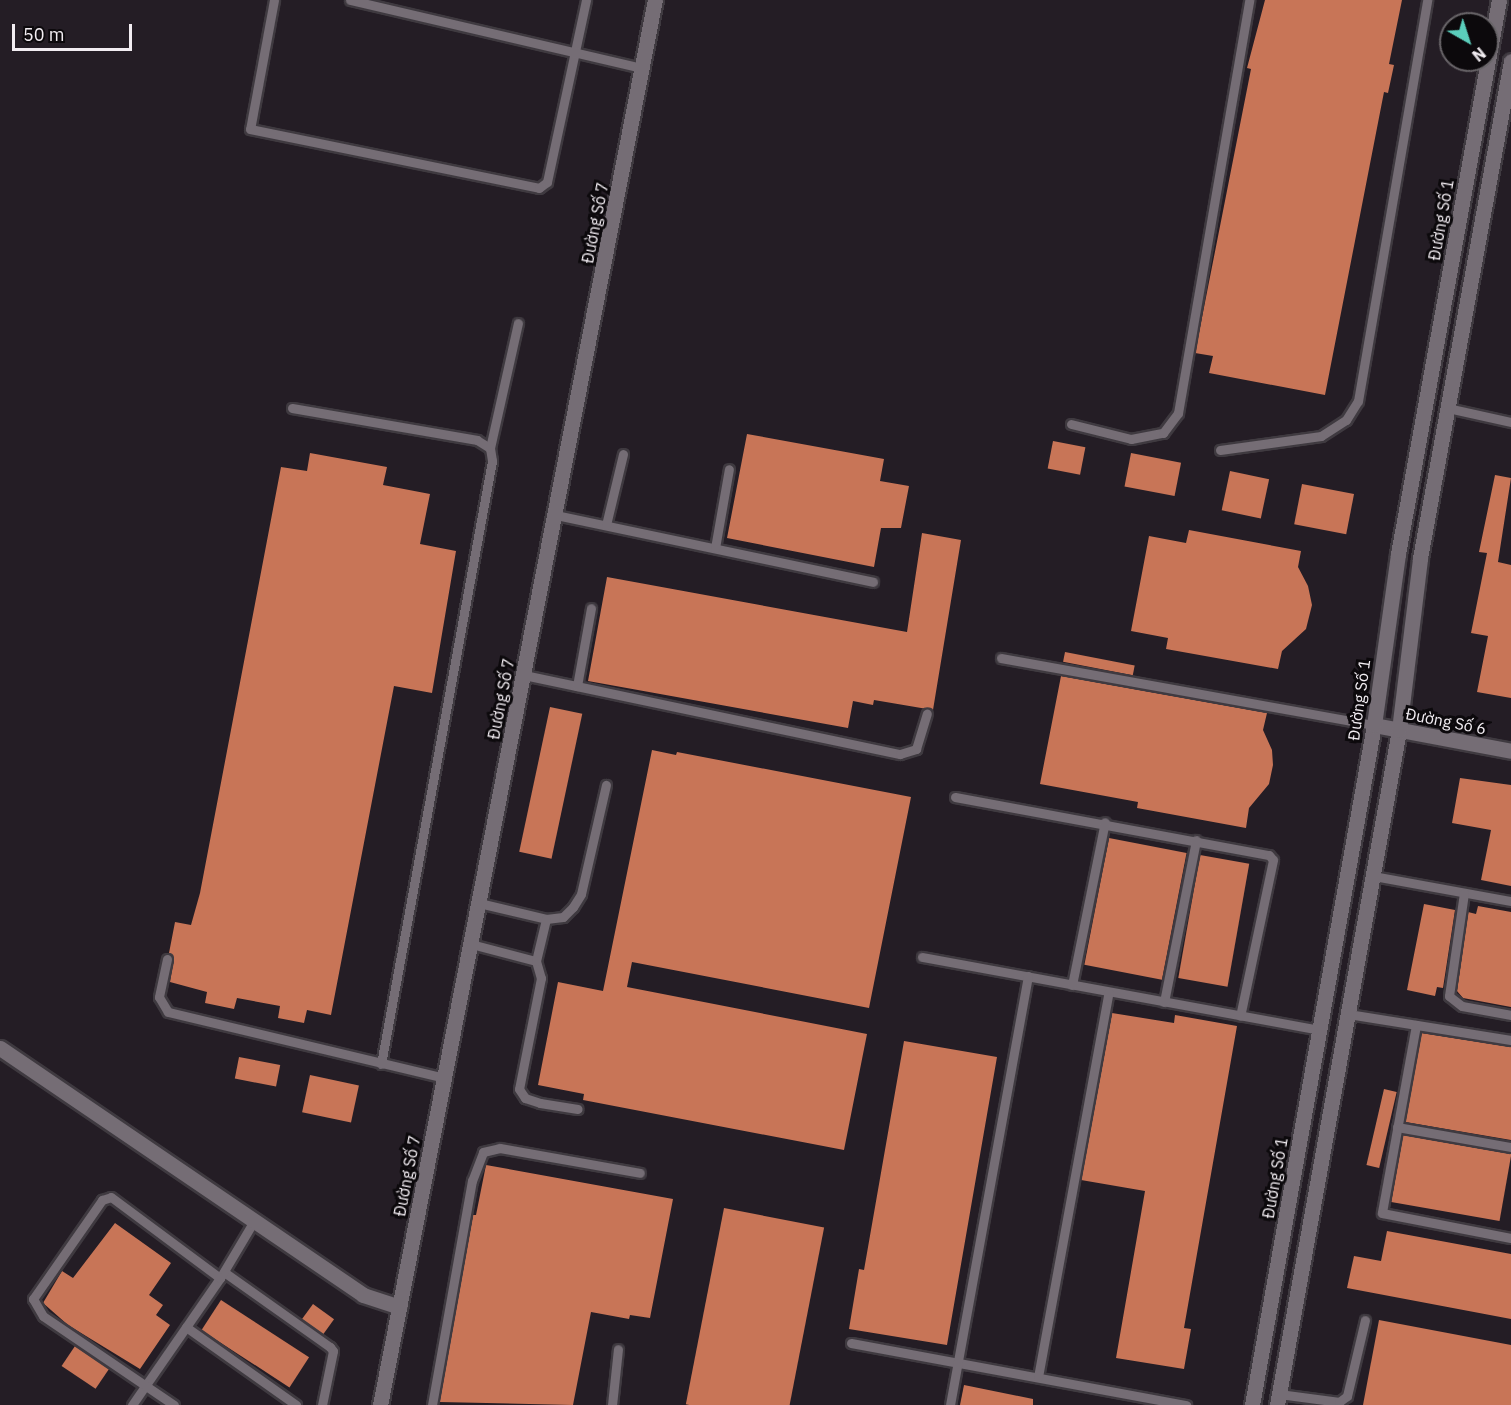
<!DOCTYPE html>
<html>
<head>
<meta charset="utf-8">
<style>
	body { margin:0 }
	#map { position:relative; width:1511px; height:1405px; overflow:hidden; background:#241d25; font-family:"IBM Plex Sans",sans-serif }
	div>[style] { position:absolute }
	[style*='--x'] { left:calc(var(--x)*1px); top:calc(var(--y)*1px); width:calc(var(--w)*1px); rotate:calc(var(--a)*1deg) }
	.building>* { inset:0; background:#c87557; transform-origin:0 0 }
	.roads { filter:drop-shadow(2px 0 #3f3a40) drop-shadow(-2px 0 #3f3a40) drop-shadow(0 2px #3f3a40) drop-shadow(0 -2px #3f3a40) }
	.service>* { height:9px; margin:-4.5px; padding:0 4.5px; transform-origin:4.5px; border-radius:4.5px; background:#756d75 }
	.minor>* { height:15px; margin:-7.5px; padding:0 7.5px; transform-origin:7.5px; border-radius:7.5px; background:#756d75 }
	.tertiary>* { height:15px; margin:-7.5px; padding:0 7.5px; transform-origin:7.5px; border-radius:7.5px; background:#756d75 }
	span { translate:-50% -50%; white-space:nowrap; text-align:center; line-height:1.15; -webkit-text-stroke:6px #0c090c; paint-order:stroke }
	.street-label { font-size:16px; color:#f2edf2 }
	.north { position:absolute; left:1439px; top:12px; width:60px; height:60px; box-sizing:border-box; background:#0c090c; border:2px solid #686468; border-radius:50%; rotate:141deg; font-size:16px; font-weight:700; line-height:24px; text-align:center; color:#f2edf2 }
	.north::after { content:''; display:block; margin:auto; width:21px; height:27px; background:#5bcebc; clip-path:polygon(50% 0,100% 100%,50% 72%,0 100%) }
	.scale { position:absolute; left:12px; top:24px; width:120px; height:27px; box-sizing:border-box; border:3px solid #f2edf2; border-top:0; padding-left:8px; font-size:18px; line-height:21px; white-space:nowrap; color:#f2edf2; -webkit-text-stroke:4px #0c090c; paint-order:stroke }
</style>
</head>
<body>
<div id="map">
	<div class="building">
		<div style="clip-path:polygon(1265px 0,1402px 0,1389px 64px,1394px 65px,1388px 93px,1384px 92px,1325px 395px,1209px 373px,1213px 356px,1195px 353px,1251px 69px,1247px 68px)"></div>
		<div style="clip-path:polygon(747px 434px,884px 459px,880px 481px,909px 486px,901px 528px,881px 528px,874px 567px,727px 538px)"></div>
		<div style="left:1053px;top:441px;width:33px;height:28px;rotate:11deg"></div>
		<div style="clip-path:polygon(310px 453px,387px 467px,383px 485px,430px 494px,420px 544px,456px 551px,432px 693px,394px 686px,331px 1015px,307px 1010px,304px 1023px,278px 1018px,280px 1006px,237px 998px,234px 1009px,205px 1003px,207px 992px,170px 982px,174px 958px,169px 953px,175px 922px,191px 925px,200px 893px,281px 467px,307px 471px)"></div>
		<div style="left:1131px;top:453px;width:51px;height:34px;rotate:11deg"></div>
		<div style="left:1230px;top:471px;width:40px;height:40px;rotate:12deg"></div>
		<div style="clip-path:polygon(1495px 475px,1511px 478px,1498px 562px,1511px 565px,1511px 698px,1477px 692px,1488px 636px,1471px 633px,1487px 553px,1479px 552px)"></div>
		<div style="left:1302px;top:484px;width:53px;height:41px;rotate:11deg"></div>
		<div style="clip-path:polygon(1189px 530px,1301px 551px,1298px 567px,1308px 586px,1312px 605px,1306px 629px,1282px 651px,1278px 669px,1166px 649px,1168px 638px,1131px 631px,1149px 536px,1186px 543px)"></div>
		<div style="clip-path:polygon(922px 533px,961px 540px,933px 710px,874px 700px,873px 705px,853px 701px,848px 728px,588px 681px,607px 577px,907px 632px)"></div>
		<div style="left:1065px;top:652px;width:71px;height:10px;rotate:11deg"></div>
		<div style="clip-path:polygon(1061px 676px,1267px 713px,1263px 730px,1272px 750px,1273px 765px,1269px 784px,1249px 808px,1246px 828px,1137px 808px,1138px 802px,1040px 784px)"></div>
		<div style="left:550px;top:707px;width:33px;height:148px;rotate:12deg"></div>
		<div style="clip-path:polygon(652px 750px,676px 755px,677px 752px,911px 797px,869px 1008px,632px 962px,627px 987px,867px 1034px,844px 1150px,583px 1100px,584px 1094px,538px 1085px,558px 982px,603px 991px)"></div>
		<div style="clip-path:polygon(1460px 778px,1511px 785px,1511px 886px,1481px 880px,1491px 830px,1452px 823px)"></div>
		<div style="left:1109px;top:838px;width:79px;height:129px;rotate:11deg"></div>
		<div style="left:1200px;top:855px;width:50px;height:125px;rotate:10deg"></div>
		<div style="clip-path:polygon(1424px 904px,1455px 910px,1443px 988px,1437px 987px,1435px 996px,1407px 990px)"></div>
		<div style="clip-path:polygon(1478px 906px,1511px 912px,1511px 1007px,1463px 998px,1457px 991px,1468px 912px,1476px 914px)"></div>
		<div style="clip-path:polygon(1112px 1013px,1174px 1023px,1175px 1015px,1237px 1026px,1184px 1328px,1191px 1329px,1184px 1369px,1116px 1358px,1145px 1191px,1081px 1180px)"></div>
		<div style="clip-path:polygon(1421px 1033px,1511px 1047px,1511px 1140px,1405px 1122px)"></div>
		<div style="clip-path:polygon(904px 1041px,997px 1057px,947px 1345px,849px 1329px,859px 1269px,864px 1270px)"></div>
		<div style="left:239px;top:1057px;width:42px;height:22px;rotate:11deg"></div>
		<div style="left:310px;top:1075px;width:50px;height:38px;rotate:12deg"></div>
		<div style="left:1384px;top:1089px;width:13px;height:78px;rotate:13deg"></div>
		<div style="left:1403px;top:1135px;width:110px;height:68px;rotate:10deg"></div>
		<div style="clip-path:polygon(486px 1165px,673px 1199px,650px 1318px,630px 1315px,629px 1319px,591px 1312px,573px 1405px,439px 1402px,473px 1215px,476px 1215px)"></div>
		<div style="left:724px;top:1208px;width:102px;height:200px;rotate:11deg"></div>
		<div style="clip-path:polygon(115px 1223px,171px 1263px,149px 1295px,163px 1305px,156px 1315px,170px 1325px,140px 1369px,68px 1325px,43px 1303px,62px 1271px,73px 1278px)"></div>
		<div style="clip-path:polygon(1387px 1231px,1511px 1254px,1511px 1319px,1347px 1288px,1354px 1256px,1381px 1261px)"></div>
		<div style="left:221px;top:1300px;width:105px;height:36px;rotate:33deg"></div>
		<div style="left:313px;top:1304px;width:26px;height:19px;rotate:36deg"></div>
		<div style="clip-path:polygon(1379px 1320px,1511px 1345px,1511px 1405px,1363px 1405px)"></div>
		<div style="left:75px;top:1346px;width:41px;height:24px;rotate:34deg"></div>
		<div style="clip-path:polygon(964px 1385px,1033px 1399px,1033px 1405px,960px 1405px)"></div>
	</div>
	<div class="roads">
		<div class="service">
			<div style="--x:274;--y:0;--w:131;--a:100.5"></div>
			<div style="--x:250;--y:129;--w:295;--a:11.5"></div>
			<div style="--x:539;--y:188;--w:10;--a:-37"></div>
			<div style="--x:547;--y:182;--w:186;--a:-77.9"></div>
			<div style="--x:350;--y:0;--w:300;--a:13.1"></div>
			<div style="--x:292;--y:408;--w:188;--a:9.8"></div>
			<div style="--x:477;--y:440;--w:15;--a:32"></div>
			<div style="--x:490;--y:448;--w:13;--a:81"></div>
			<div style="--x:492;--y:461;--w:613;--a:100.43"></div>
			<div style="--x:1448;--y:408;--w:65;--a:12.5"></div>
			<div style="--x:1071;--y:424;--w:62;--a:14"></div>
			<div style="--x:1131;--y:439;--w:33;--a:-11"></div>
			<div style="--x:1163;--y:433;--w:25;--a:-53"></div>
			<div style="--x:1178;--y:413;--w:419;--a:-80.2"></div>
			<div style="--x:490;--y:448;--w:128;--a:-77.4"></div>
			<div style="--x:1220;--y:450;--w:102;--a:-7.9"></div>
			<div style="--x:1321;--y:436;--w:30;--a:-33"></div>
			<div style="--x:1346;--y:420;--w:22;--a:-58"></div>
			<div style="--x:1358;--y:401;--w:407;--a:-80.2"></div>
			<div style="--x:556;--y:515;--w:324;--a:11.9"></div>
			<div style="--x:606;--y:525;--w:73;--a:-76.5"></div>
			<div style="--x:715;--y:548;--w:80;--a:-80"></div>
			<div style="--x:1001;--y:658;--w:379;--a:10.2"></div>
			<div style="--x:524;--y:675;--w:384;--a:11.9"></div>
			<div style="--x:900;--y:754;--w:17;--a:-17"></div>
			<div style="--x:916;--y:749;--w:37;--a:-73"></div>
			<div style="--x:577;--y:686;--w:79;--a:-79.8"></div>
			<div style="--x:955;--y:797;--w:319;--a:10.5"></div>
			<div style="--x:1269;--y:855;--w:6;--a:51"></div>
			<div style="--x:1273;--y:860;--w:159;--a:101.9"></div>
			<div style="--x:1373;--y:876;--w:140;--a:10.3"></div>
			<div style="--x:1464;--y:893;--w:104;--a:98.3"></div>
			<div style="--x:1449;--y:996;--w:16;--a:38"></div>
			<div style="--x:1462;--y:1006;--w:50;--a:10.4"></div>
			<div style="--x:479;--y:903;--w:69;--a:13.4"></div>
			<div style="--x:546;--y:919;--w:17;--a:-7"></div>
			<div style="--x:563;--y:917;--w:14;--a:-45"></div>
			<div style="--x:573;--y:907;--w:15;--a:-58"></div>
			<div style="--x:581;--y:894;--w:112;--a:-77.1"></div>
			<div style="--x:471;--y:944;--w:67;--a:14.7"></div>
			<div style="--x:536;--y:961;--w:18;--a:74"></div>
			<div style="--x:541;--y:978;--w:113;--a:101.2"></div>
			<div style="--x:519;--y:1089;--w:11;--a:56"></div>
			<div style="--x:525;--y:1098;--w:16;--a:18"></div>
			<div style="--x:540;--y:1103;--w:38;--a:9"></div>
			<div style="--x:922;--y:957;--w:405;--a:10.4"></div>
			<div style="--x:167;--y:959;--w:39;--a:102"></div>
			<div style="--x:159;--y:997;--w:17;--a:59"></div>
			<div style="--x:168;--y:1012;--w:285;--a:13.4"></div>
			<div style="--x:536;--y:961;--w:43;--a:-76.6"></div>
			<div style="--x:1072;--y:985;--w:166;--a:-78.6"></div>
			<div style="--x:1164;--y:1002;--w:165;--a:-78.8"></div>
			<div style="--x:1348;--y:1014;--w:165;--a:9.1"></div>
			<div style="--x:1416;--y:1025;--w:191;--a:100.3"></div>
			<div style="--x:1382;--y:1213;--w:131;--a:11"></div>
			<div style="--x:1397;--y:1127;--w:116;--a:10"></div>
			<div style="--x:224;--y:1272;--w:130;--a:35.3"></div>
			<div style="--x:330;--y:1347;--w:5;--a:53"></div>
			<div style="--x:333;--y:1351;--w:55;--a:101.5"></div>
			<div style="--x:186;--y:1327;--w:135;--a:35.3"></div>
			<div style="--x:851;--y:1343;--w:341;--a:10.5"></div>
			<div style="--x:1038;--y:1377;--w:391;--a:-79.6"></div>
			<div style="--x:1279;--y:1394;--w:61;--a:7.6"></div>
			<div style="--x:1339;--y:1402;--w:10;--a:-37"></div>
			<div style="--x:1347;--y:1396;--w:78;--a:-76.7"></div>
			<div style="--x:132;--y:1405;--w:155;--a:-55.3"></div>
			<div style="--x:220;--y:1278;--w:66;--a:-59.2"></div>
			<div style="--x:174;--y:1405;--w:158;--a:-145.8"></div>
			<div style="--x:43;--y:1316;--w:20;--a:-120"></div>
			<div style="--x:33;--y:1299;--w:121;--a:-55.1"></div>
			<div style="--x:102;--y:1200;--w:9;--a:-18"></div>
			<div style="--x:111;--y:1197;--w:136;--a:36.6"></div>
			<div style="--x:432;--y:1405;--w:228;--a:-79.9"></div>
			<div style="--x:472;--y:1181;--w:31;--a:-69"></div>
			<div style="--x:483;--y:1152;--w:17;--a:-13"></div>
			<div style="--x:500;--y:1148;--w:142;--a:10.1"></div>
			<div style="--x:612;--y:1405;--w:56;--a:-83.9"></div>
			<div style="--x:950;--y:1405;--w:436;--a:-79.7"></div>
		</div>
		<div class="minor">
			<div style="--x:1374;--y:725;--w:139;--a:10.7"></div>
			<div style="--x:0;--y:1048;--w:439;--a:34.2"></div>
			<div style="--x:363;--y:1295;--w:38;--a:18"></div>
			<div style="--x:380;--y:1405;--w:1432;--a:-78.93"></div>
		</div>
		<div class="tertiary">
			<div style="--x:1252;--y:1405;--w:691;--a:-79.83"></div>
			<div style="--x:1374;--y:725;--w:173;--a:-82"></div>
			<div style="--x:1398;--y:554;--w:563;--a:-79.67"></div>
			<div style="--x:1277;--y:1405;--w:686;--a:-79.75"></div>
			<div style="--x:1399;--y:730;--w:173;--a:-83"></div>
			<div style="--x:1420;--y:558;--w:505;--a:-79.62"></div>
		</div>
	</div>
	<div class="street-label">
		<span style="left:1441px;top:220px;rotate:-80deg">Đường Số 1</span>
		<span style="left:595px;top:223px;rotate:-79deg">Đường Số 7</span>
		<span style="left:501px;top:699px;rotate:-79deg">Đường Số 7</span>
		<span style="left:1359px;top:700px;rotate:-82deg">Đường Số 1</span>
		<span style="left:1446px;top:721px;rotate:11deg">Đường Số 6</span>
		<span style="left:407px;top:1176px;rotate:-79deg">Đường Số 7</span>
		<span style="left:1275px;top:1178px;rotate:-80deg">Đường Số 1</span>
	</div>
	<div class="north">N</div>
	<div class="scale">50 m</div>
</div>
</body>
</html>
